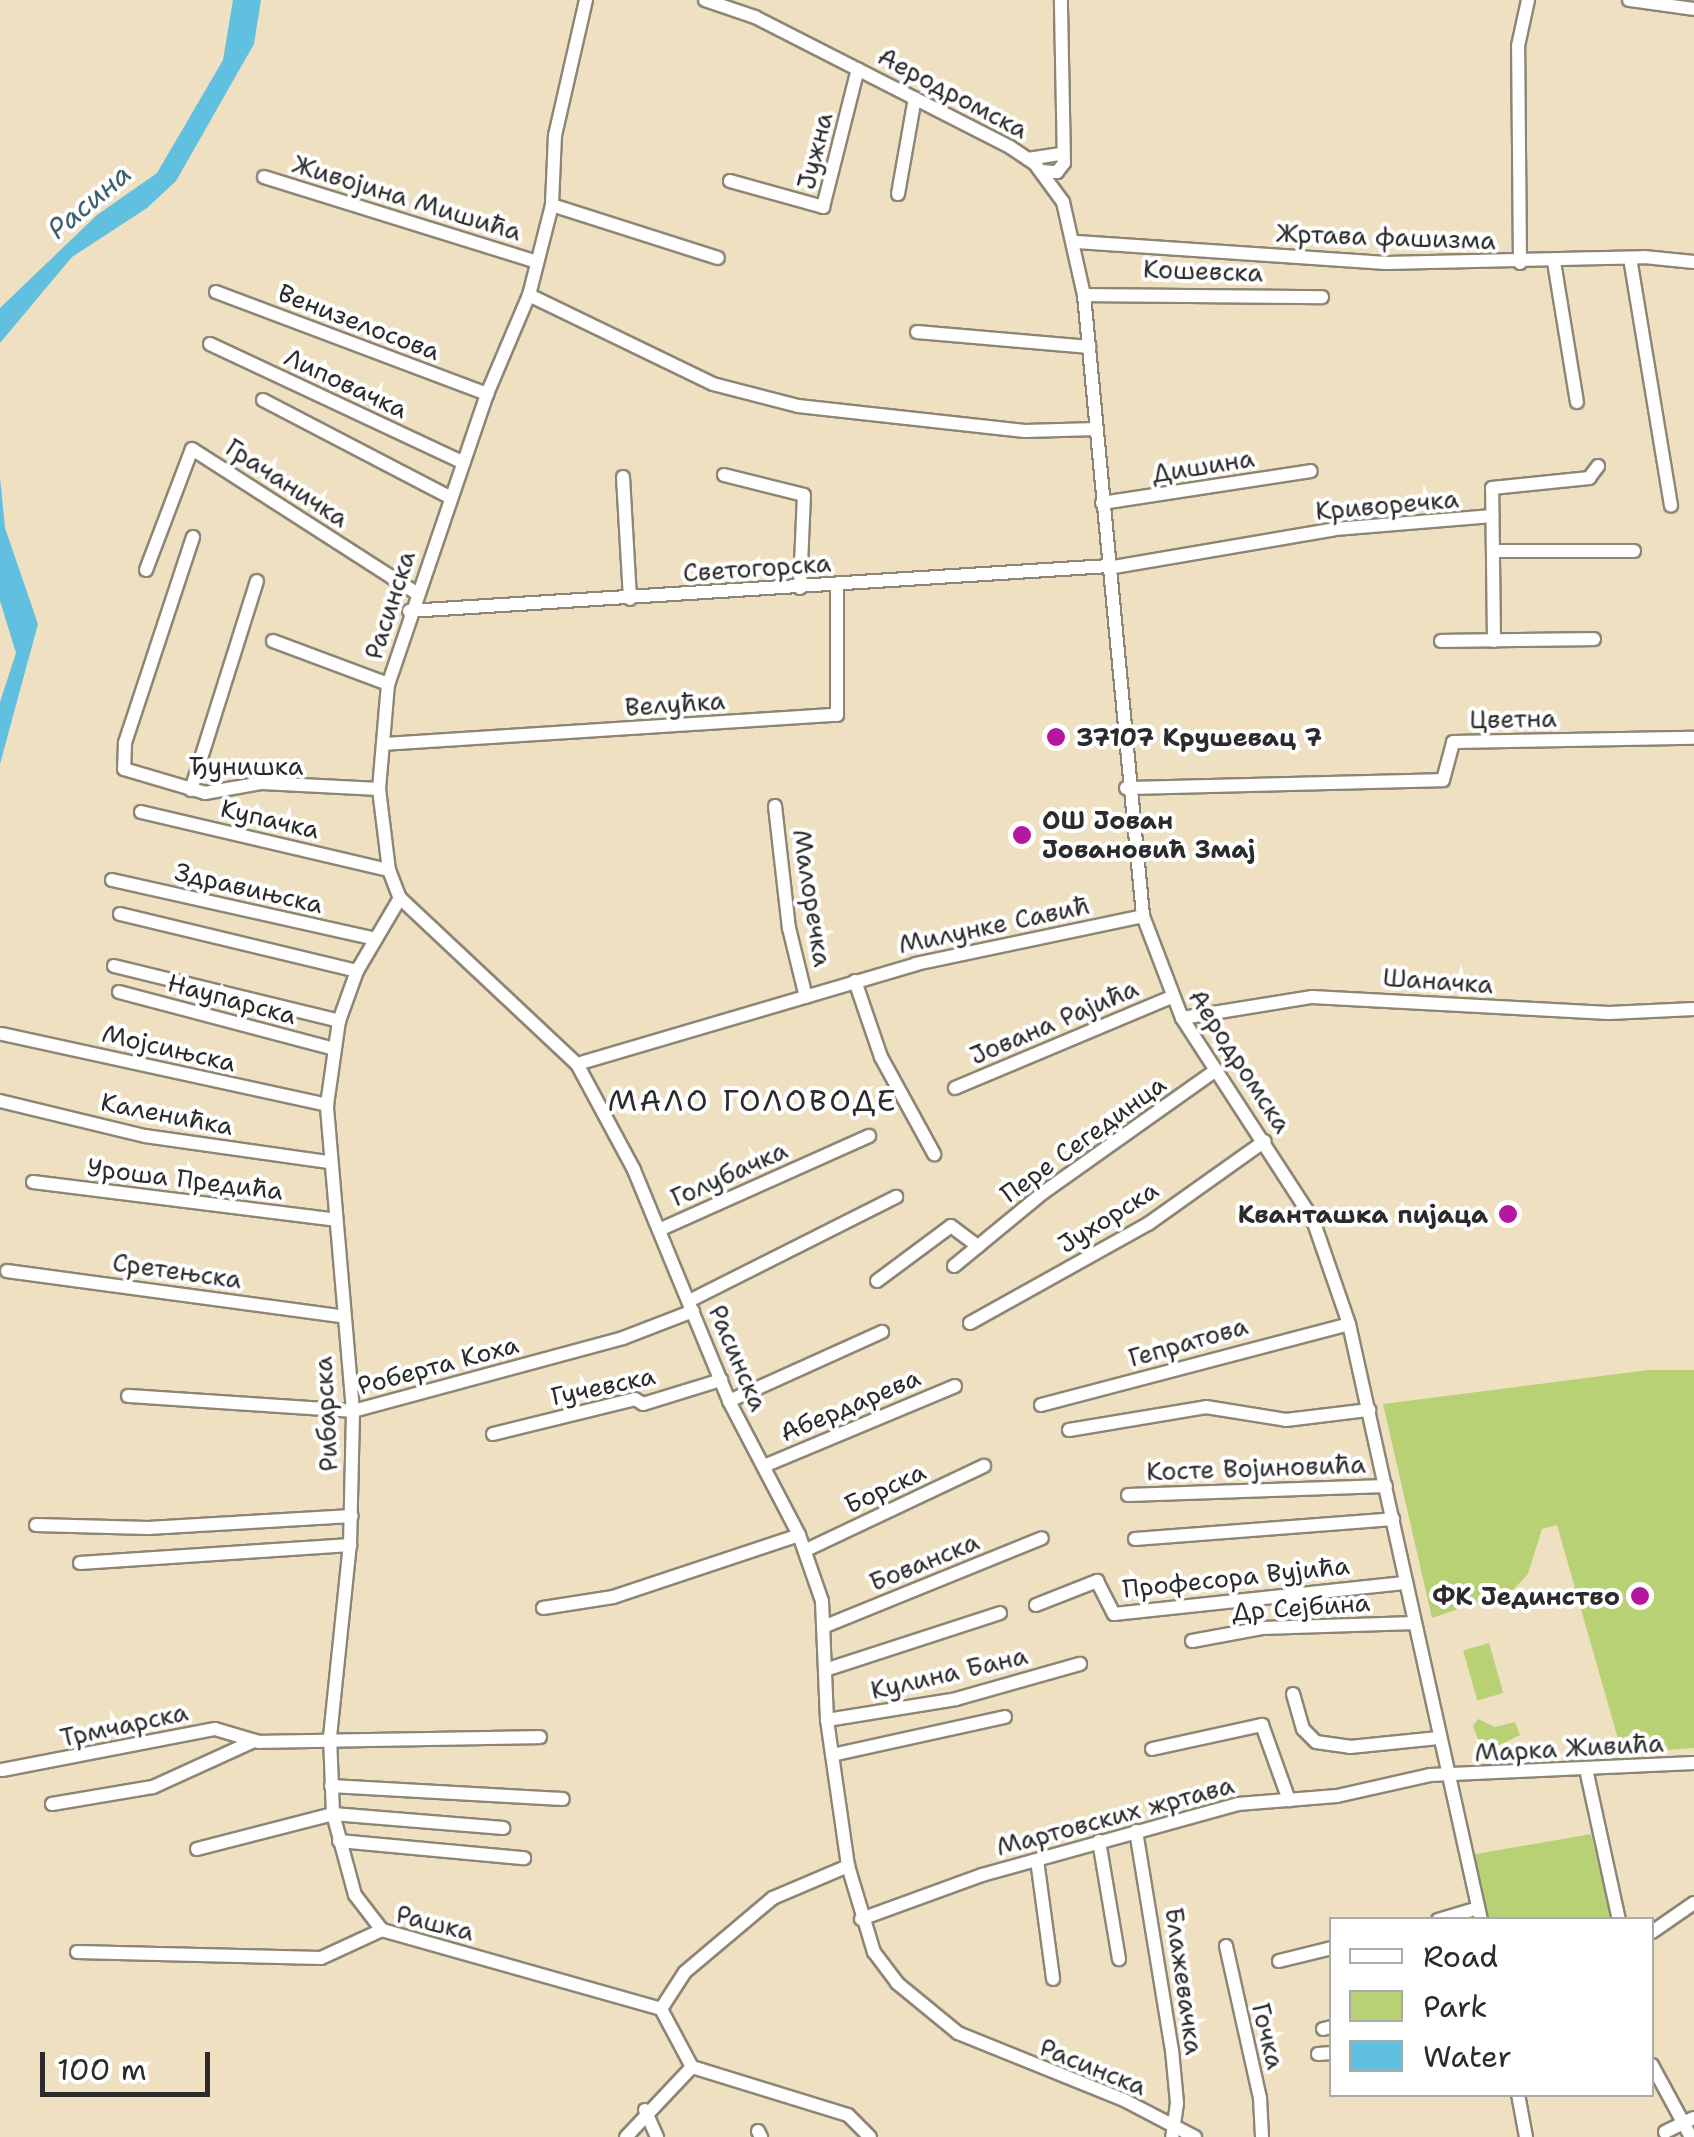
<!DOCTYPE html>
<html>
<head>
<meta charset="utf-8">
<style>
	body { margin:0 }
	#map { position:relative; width:1694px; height:2137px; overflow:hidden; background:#efe0c1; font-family:"Shantell Sans",sans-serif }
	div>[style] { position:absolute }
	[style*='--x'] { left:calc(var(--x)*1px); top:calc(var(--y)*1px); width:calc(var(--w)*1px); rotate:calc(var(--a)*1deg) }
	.green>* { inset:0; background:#b9d175; transform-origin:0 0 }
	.water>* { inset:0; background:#61bfdf }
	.roads { filter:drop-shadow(2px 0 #8d8676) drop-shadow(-2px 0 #8d8676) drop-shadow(0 2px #8d8676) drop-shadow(0 -2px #8d8676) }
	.minor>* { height:12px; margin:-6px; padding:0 6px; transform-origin:6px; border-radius:6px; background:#fff }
	.dots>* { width:28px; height:28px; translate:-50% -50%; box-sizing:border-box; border:5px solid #fff; border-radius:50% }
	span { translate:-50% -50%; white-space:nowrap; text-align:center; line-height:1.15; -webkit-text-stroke:8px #fff; paint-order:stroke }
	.street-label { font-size:25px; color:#2b2b2b }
	.poi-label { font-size:25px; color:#2b2b2b; font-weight:700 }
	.left { translate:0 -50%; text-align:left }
	.right { translate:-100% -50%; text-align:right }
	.water-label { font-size:28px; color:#3e5f6a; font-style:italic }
	.quarter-label { font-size:30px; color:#2b2b2b; letter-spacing:2.5px }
	.legend { position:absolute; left:1329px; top:1917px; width:325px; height:180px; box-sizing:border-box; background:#fff; border:2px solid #aaa; margin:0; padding:12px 18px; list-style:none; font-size:30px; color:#2b2b2b }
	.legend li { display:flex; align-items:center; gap:20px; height:50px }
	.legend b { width:50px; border:2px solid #aaa }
	.scale { position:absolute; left:40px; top:2052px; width:170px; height:45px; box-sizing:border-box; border:5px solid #2b2b2b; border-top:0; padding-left:12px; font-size:30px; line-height:35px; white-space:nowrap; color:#2b2b2b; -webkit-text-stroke:8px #fff; paint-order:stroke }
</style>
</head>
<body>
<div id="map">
	<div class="green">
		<div style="clip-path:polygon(1648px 1370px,1694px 1370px,1694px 1748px,1622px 1753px,1557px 1525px,1542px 1529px,1528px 1574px,1513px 1590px,1432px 1618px,1383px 1404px)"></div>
		<div style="left:1489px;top:1643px;width:52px;height:27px;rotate:74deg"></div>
		<div style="clip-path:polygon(1478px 1719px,1495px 1727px,1515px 1722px,1520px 1735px,1483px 1753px,1473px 1726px)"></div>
		<div style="clip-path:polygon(1591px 1834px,1611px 1919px,1479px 1919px,1459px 1857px)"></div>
	</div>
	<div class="water">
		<div style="clip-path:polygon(233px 0,261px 0,254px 44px,176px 181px,147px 208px,72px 257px,0 343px,0 308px,97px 215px,157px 173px,223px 60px)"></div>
		<div style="clip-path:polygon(0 477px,5px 528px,38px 624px,0 764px,0 702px,16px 653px,0 601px)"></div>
	</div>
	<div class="roads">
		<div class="minor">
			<div style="--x:586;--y:0;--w:139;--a:102.9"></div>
			<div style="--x:555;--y:135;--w:70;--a:92.5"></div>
			<div style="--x:552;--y:205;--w:93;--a:104.3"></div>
			<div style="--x:529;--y:295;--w:108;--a:113"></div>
			<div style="--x:487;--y:394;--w:306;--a:108.8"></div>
			<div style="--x:388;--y:684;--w:105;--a:94.9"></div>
			<div style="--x:379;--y:789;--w:82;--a:83"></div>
			<div style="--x:389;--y:870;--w:30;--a:69"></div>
			<div style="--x:400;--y:898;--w:243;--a:43.2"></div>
			<div style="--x:577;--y:1064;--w:120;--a:61.7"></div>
			<div style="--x:634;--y:1170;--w:250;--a:67.6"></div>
			<div style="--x:729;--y:1401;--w:151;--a:62.4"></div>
			<div style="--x:799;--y:1535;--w:70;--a:70.8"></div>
			<div style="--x:822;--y:1601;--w:119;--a:87.6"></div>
			<div style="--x:827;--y:1720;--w:148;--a:81.8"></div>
			<div style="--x:848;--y:1866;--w:90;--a:73.2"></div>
			<div style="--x:874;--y:1952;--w:39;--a:53"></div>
			<div style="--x:897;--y:1983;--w:79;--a:39.3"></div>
			<div style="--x:958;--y:2033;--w:181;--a:22"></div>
			<div style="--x:1126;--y:2101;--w:78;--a:27.6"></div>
			<div style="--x:705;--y:0;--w:53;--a:18.8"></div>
			<div style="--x:755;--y:17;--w:286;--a:27"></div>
			<div style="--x:1010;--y:147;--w:30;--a:34"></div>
			<div style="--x:1035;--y:164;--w:47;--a:53.6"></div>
			<div style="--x:1063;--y:202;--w:95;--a:77.3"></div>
			<div style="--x:1084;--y:295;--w:624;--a:84.57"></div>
			<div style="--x:1143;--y:916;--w:109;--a:69.1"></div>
			<div style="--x:1182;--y:1018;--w:241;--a:57"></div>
			<div style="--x:1313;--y:1220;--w:110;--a:70.9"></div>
			<div style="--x:1349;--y:1324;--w:610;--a:77.51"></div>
			<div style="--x:1629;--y:0;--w:66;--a:7.9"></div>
			<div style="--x:1028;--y:159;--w:30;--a:-9"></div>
			<div style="--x:1041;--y:171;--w:16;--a:4"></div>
			<div style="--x:1057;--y:172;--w:11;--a:-52"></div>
			<div style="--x:1064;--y:163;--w:163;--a:-91.1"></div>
			<div style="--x:264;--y:177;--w:286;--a:17.3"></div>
			<div style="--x:730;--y:181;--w:97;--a:15.6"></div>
			<div style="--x:823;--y:207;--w:142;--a:-75.8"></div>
			<div style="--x:898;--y:194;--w:97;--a:-80"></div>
			<div style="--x:552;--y:205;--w:174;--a:17.7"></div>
			<div style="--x:1077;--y:242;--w:310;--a:3.9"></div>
			<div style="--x:1386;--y:263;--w:258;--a:-1.3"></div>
			<div style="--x:1644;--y:257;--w:50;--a:5.7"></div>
			<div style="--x:1630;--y:258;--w:251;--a:80.6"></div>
			<div style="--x:1554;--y:262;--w:142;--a:80.7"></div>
			<div style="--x:1520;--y:263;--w:217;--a:-90.5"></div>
			<div style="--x:1518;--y:46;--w:47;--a:-77.7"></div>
			<div style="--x:216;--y:292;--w:290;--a:20.6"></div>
			<div style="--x:529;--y:295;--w:204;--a:25.8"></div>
			<div style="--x:713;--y:384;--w:88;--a:14.5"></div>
			<div style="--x:798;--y:406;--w:228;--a:6.3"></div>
			<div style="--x:1025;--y:431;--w:72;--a:-1.6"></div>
			<div style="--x:1084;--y:295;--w:238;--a:0.5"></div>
			<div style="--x:917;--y:332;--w:173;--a:5"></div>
			<div style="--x:210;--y:344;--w:280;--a:25.1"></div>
			<div style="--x:263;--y:400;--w:212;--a:27.5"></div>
			<div style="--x:724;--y:475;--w:82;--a:14"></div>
			<div style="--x:804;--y:495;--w:93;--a:92.5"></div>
			<div style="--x:623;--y:477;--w:122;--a:86.7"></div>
			<div style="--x:1102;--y:503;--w:211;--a:-8.7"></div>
			<div style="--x:193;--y:537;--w:217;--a:108.3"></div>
			<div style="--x:125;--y:743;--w:26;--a:92"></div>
			<div style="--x:124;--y:769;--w:84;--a:16.5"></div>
			<div style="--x:205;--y:793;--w:58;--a:-10"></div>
			<div style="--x:262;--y:783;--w:117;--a:2.9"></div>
			<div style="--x:1496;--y:551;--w:138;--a:0"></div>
			<div style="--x:1108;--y:568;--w:230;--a:-9.7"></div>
			<div style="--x:1335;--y:529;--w:158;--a:-4.7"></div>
			<div style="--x:146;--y:570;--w:129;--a:-69.2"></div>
			<div style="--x:192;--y:449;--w:265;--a:32.7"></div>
			<div style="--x:409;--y:611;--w:700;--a:-3.68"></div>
			<div style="--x:273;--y:641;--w:123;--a:20.5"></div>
			<div style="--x:1441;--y:641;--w:153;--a:-0.7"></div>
			<div style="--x:1494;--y:641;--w:153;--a:-90.7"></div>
			<div style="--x:1492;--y:488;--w:98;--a:-5.9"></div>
			<div style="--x:1589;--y:478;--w:15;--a:-53"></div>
			<div style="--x:384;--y:744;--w:454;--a:-3.7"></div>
			<div style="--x:837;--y:715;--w:130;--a:-90"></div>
			<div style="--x:1126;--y:788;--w:317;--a:-1.4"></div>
			<div style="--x:1443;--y:780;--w:39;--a:-75"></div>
			<div style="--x:1453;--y:742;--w:240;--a:-1"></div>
			<div style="--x:191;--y:790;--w:219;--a:-72.5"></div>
			<div style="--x:775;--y:806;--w:123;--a:83.5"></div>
			<div style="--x:789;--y:928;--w:71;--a:76.2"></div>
			<div style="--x:141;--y:812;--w:255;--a:13.2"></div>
			<div style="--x:112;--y:880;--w:270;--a:12.6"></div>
			<div style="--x:120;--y:914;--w:244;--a:13.5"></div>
			<div style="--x:114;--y:966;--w:232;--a:13.7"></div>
			<div style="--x:855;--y:981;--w:80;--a:71.1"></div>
			<div style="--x:881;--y:1057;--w:111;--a:61.3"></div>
			<div style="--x:119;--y:992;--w:222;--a:14.8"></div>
			<div style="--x:1182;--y:1018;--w:132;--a:-9.2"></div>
			<div style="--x:1312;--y:997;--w:297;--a:3.1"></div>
			<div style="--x:1609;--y:1013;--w:85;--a:-2.7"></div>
			<div style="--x:2;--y:1034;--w:333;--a:12.3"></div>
			<div style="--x:577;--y:1064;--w:353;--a:-16.4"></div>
			<div style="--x:916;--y:964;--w:232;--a:-11.9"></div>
			<div style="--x:955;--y:1088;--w:234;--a:-22.8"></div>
			<div style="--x:0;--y:1101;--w:149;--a:13.6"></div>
			<div style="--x:145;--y:1136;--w:184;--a:8.1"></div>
			<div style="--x:33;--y:1182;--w:301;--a:7.1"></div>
			<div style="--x:661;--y:1229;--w:228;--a:-24.1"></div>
			<div style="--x:954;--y:1266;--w:117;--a:-39.4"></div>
			<div style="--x:1044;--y:1192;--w:209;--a:-35.3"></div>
			<div style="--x:7;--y:1271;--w:338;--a:7.7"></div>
			<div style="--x:877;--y:1281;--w:92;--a:-36.6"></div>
			<div style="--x:951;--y:1226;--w:34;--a:37"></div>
			<div style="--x:689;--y:1301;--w:232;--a:-26.7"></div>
			<div style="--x:970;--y:1323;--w:204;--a:-29.1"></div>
			<div style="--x:1148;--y:1224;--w:143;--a:-35.4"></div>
			<div style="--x:128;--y:1396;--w:225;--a:3.8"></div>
			<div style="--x:353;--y:1411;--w:280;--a:-15.1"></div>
			<div style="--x:623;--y:1338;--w:75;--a:-21.1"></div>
			<div style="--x:729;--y:1401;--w:168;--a:-24.3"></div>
			<div style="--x:1041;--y:1405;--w:318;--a:-14.7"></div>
			<div style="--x:1069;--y:1430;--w:139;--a:-9.5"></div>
			<div style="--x:1206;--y:1407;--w:81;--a:9.2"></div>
			<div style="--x:1286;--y:1420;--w:84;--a:-6.9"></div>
			<div style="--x:493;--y:1434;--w:146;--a:-13.8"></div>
			<div style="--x:635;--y:1399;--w:9;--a:32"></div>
			<div style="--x:643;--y:1404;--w:82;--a:-17.1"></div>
			<div style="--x:764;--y:1466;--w:207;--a:-22.7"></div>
			<div style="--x:1128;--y:1495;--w:258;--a:-2"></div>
			<div style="--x:36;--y:1525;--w:112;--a:1.5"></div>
			<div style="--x:148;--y:1528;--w:204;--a:-3.4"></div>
			<div style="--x:1135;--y:1539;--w:259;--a:-4.4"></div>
			<div style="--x:806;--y:1550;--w:197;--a:-25.3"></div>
			<div style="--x:80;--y:1563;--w:271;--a:-3.8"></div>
			<div style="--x:1036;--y:1605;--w:66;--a:-21.5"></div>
			<div style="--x:1097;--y:1581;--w:37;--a:63"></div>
			<div style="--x:1114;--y:1614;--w:294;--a:-6.1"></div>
			<div style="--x:543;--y:1608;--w:71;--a:-8.9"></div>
			<div style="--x:613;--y:1597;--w:196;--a:-18.4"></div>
			<div style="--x:823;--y:1627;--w:236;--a:-22.1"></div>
			<div style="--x:1192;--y:1641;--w:71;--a:-10.5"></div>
			<div style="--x:1262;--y:1628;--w:153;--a:-1.9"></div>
			<div style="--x:825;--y:1670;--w:184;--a:-18"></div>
			<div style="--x:1293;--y:1694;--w:36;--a:74"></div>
			<div style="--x:1303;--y:1729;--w:18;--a:45"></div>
			<div style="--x:1316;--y:1742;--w:34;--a:8"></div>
			<div style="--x:1350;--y:1747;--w:89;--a:-5.8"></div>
			<div style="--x:827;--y:1720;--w:131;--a:-9.2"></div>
			<div style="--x:956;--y:1699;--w:129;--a:-15.8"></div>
			<div style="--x:1152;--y:1749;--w:113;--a:-12.3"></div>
			<div style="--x:1262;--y:1725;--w:80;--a:70.2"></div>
			<div style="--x:832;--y:1755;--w:177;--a:-12.4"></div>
			<div style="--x:1586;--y:1769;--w:155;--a:77.7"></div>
			<div style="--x:2;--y:1770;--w:217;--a:-10.9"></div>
			<div style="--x:215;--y:1729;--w:46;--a:16.5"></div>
			<div style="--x:259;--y:1742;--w:281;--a:-1"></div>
			<div style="--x:331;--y:1786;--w:232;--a:3.2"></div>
			<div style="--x:52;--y:1804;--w:102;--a:-9.6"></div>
			<div style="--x:153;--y:1787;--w:111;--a:-24.5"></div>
			<div style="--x:1136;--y:1831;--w:222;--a:80.7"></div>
			<div style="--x:1172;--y:2050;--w:53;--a:84.6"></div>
			<div style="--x:1177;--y:2103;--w:34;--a:98"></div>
			<div style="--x:339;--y:1841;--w:186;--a:5.3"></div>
			<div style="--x:1099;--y:1841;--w:120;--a:80.4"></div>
			<div style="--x:197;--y:1849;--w:140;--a:-14.4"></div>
			<div style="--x:333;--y:1814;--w:171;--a:4.7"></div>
			<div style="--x:1037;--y:1860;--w:120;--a:82.3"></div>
			<div style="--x:861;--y:1919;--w:129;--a:-20"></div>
			<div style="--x:982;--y:1875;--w:266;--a:-15.5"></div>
			<div style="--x:1238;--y:1804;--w:99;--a:-4.6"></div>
			<div style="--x:1337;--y:1796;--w:95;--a:-12.7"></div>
			<div style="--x:1430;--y:1775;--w:264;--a:-2.6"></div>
			<div style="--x:1438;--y:1920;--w:42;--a:-16.7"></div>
			<div style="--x:382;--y:1930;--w:44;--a:-127.6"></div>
			<div style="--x:355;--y:1895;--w:84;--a:-105.2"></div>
			<div style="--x:333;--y:1814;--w:77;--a:-92.2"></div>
			<div style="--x:330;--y:1737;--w:193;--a:-84.1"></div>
			<div style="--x:350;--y:1545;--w:134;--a:-88.7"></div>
			<div style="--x:353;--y:1411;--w:307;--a:-94.9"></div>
			<div style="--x:327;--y:1105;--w:85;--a:-81.9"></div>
			<div style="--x:339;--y:1021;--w:53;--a:-70.2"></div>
			<div style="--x:357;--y:971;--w:85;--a:-59.5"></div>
			<div style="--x:1652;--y:1932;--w:51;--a:-34.6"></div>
			<div style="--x:1226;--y:1946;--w:156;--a:77.4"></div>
			<div style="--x:1260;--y:2098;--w:39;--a:87"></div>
			<div style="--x:77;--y:1952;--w:244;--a:1.4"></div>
			<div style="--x:321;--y:1958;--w:67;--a:-24.7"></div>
			<div style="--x:382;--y:1930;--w:290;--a:15.8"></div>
			<div style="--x:1279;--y:1961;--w:55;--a:-13.8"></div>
			<div style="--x:1323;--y:2029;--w:9;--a:-13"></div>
			<div style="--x:1318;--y:2054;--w:14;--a:-4"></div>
			<div style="--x:1652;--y:2065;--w:82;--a:61.6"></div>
			<div style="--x:692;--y:2067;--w:66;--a:-118.1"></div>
			<div style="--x:661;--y:2009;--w:44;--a:-57"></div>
			<div style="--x:685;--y:1972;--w:115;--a:-40.1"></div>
			<div style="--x:773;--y:1898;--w:82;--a:-23.1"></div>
			<div style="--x:692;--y:2067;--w:163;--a:17.1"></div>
			<div style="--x:848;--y:2115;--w:31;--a:45"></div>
			<div style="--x:1518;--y:2094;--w:44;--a:79.5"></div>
			<div style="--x:645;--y:2110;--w:30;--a:66"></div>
			<div style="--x:758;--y:2131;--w:7;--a:63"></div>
			<div style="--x:1665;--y:2132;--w:32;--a:-26"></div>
			<div style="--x:626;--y:2137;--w:96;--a:-46.7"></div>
		</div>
	</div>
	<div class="dots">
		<div style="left:1056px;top:737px;background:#b5179e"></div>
		<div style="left:1022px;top:835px;background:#b5179e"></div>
		<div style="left:1508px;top:1214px;background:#b5179e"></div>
		<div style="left:1640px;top:1596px;background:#b5179e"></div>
	</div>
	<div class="street-label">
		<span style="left:953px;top:93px;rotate:28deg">Аеродромска</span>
		<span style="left:815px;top:151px;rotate:-76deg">Јужна</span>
		<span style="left:407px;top:198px;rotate:17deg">Живојина Мишића</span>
		<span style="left:1386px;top:237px;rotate:2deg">Жртава фашизма</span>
		<span style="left:1203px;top:271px;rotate:2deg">Кошевска</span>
		<span style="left:359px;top:322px;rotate:21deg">Венизелосова</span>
		<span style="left:346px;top:383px;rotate:25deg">Липовачка</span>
		<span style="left:1203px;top:466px;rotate:-9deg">Дишина</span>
		<span style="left:287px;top:483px;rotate:33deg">Грачаничка</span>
		<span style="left:1387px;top:505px;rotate:-5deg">Криворечка</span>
		<span style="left:757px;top:568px;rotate:-4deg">Светогорска</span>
		<span style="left:390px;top:605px;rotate:-72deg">Расинска</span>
		<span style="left:675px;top:704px;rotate:-4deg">Велућка</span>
		<span style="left:1513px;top:719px;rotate:-1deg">Цветна</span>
		<span style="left:246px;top:766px">Ђунишка</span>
		<span style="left:270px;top:819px;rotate:13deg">Купачка</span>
		<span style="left:249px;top:888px;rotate:13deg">Здравињска</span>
		<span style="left:812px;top:898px;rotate:81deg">Малоречка</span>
		<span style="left:994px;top:925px;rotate:-12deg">Милунке Савић</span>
		<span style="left:1438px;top:981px;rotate:4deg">Шаначка</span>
		<span style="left:232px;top:999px;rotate:15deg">Наупарска</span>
		<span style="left:1054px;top:1022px;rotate:-23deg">Јована Рајића</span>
		<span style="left:169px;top:1048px;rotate:13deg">Мојсињска</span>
		<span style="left:1240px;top:1061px;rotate:57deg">Аеродромска</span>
		<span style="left:167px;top:1114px;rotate:11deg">Каленићка</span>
		<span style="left:1083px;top:1139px;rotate:-36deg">Пере Сегединца</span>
		<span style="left:729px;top:1174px;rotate:-24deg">Голубачка</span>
		<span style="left:185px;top:1179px;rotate:7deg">Уроша Предића</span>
		<span style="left:1108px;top:1217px;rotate:-32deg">Јухорска</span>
		<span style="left:177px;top:1271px;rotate:8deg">Сретењска</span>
		<span style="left:1188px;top:1342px;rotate:-16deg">Гепратова</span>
		<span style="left:738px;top:1358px;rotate:67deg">Расинска</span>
		<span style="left:438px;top:1365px;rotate:-15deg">Роберта Коха</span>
		<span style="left:603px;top:1386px;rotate:-12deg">Гучевска</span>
		<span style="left:850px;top:1405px;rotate:-23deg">Абердарева</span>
		<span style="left:326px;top:1414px;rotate:-93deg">Рибарска</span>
		<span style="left:1256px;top:1468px;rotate:-2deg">Косте Војиновића</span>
		<span style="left:885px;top:1488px;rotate:-25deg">Борска</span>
		<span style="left:924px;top:1562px;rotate:-22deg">Бованска</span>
		<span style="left:1236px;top:1577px;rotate:-6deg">Професора Вујића</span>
		<span style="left:1301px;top:1607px;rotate:-4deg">Др Сејбина</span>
		<span style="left:949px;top:1673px;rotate:-13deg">Кулина Бана</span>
		<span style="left:124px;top:1725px;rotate:-12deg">Трмчарска</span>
		<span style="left:1569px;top:1748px;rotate:-3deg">Марка Живића</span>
		<span style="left:1115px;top:1816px;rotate:-15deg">Мартовских жртава</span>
		<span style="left:435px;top:1923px;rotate:14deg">Рашка</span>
		<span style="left:1184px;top:1981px;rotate:82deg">Блажевачка</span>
		<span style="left:1268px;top:2036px;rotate:76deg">Гочка</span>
		<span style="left:1093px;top:2067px;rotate:22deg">Расинска</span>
	</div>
	<div class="poi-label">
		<span class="left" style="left:1076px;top:737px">37107 Крушевац 7</span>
		<span class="left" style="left:1042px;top:835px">ОШ Јован<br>Јовановић Змај</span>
		<span class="right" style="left:1488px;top:1214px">Кванташка пијаца</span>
		<span class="right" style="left:1620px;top:1596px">ФК Јединство</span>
	</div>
	<div class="water-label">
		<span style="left:89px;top:201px;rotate:-40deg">Расина</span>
	</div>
	<div class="quarter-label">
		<span style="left:753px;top:1101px">МАЛО ГОЛОВОДЕ</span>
	</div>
	<ul class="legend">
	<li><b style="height:12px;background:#fff"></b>Road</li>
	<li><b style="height:28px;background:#b9d175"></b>Park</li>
	<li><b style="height:28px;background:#61bfdf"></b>Water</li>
	</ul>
	<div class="scale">100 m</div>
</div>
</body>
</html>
